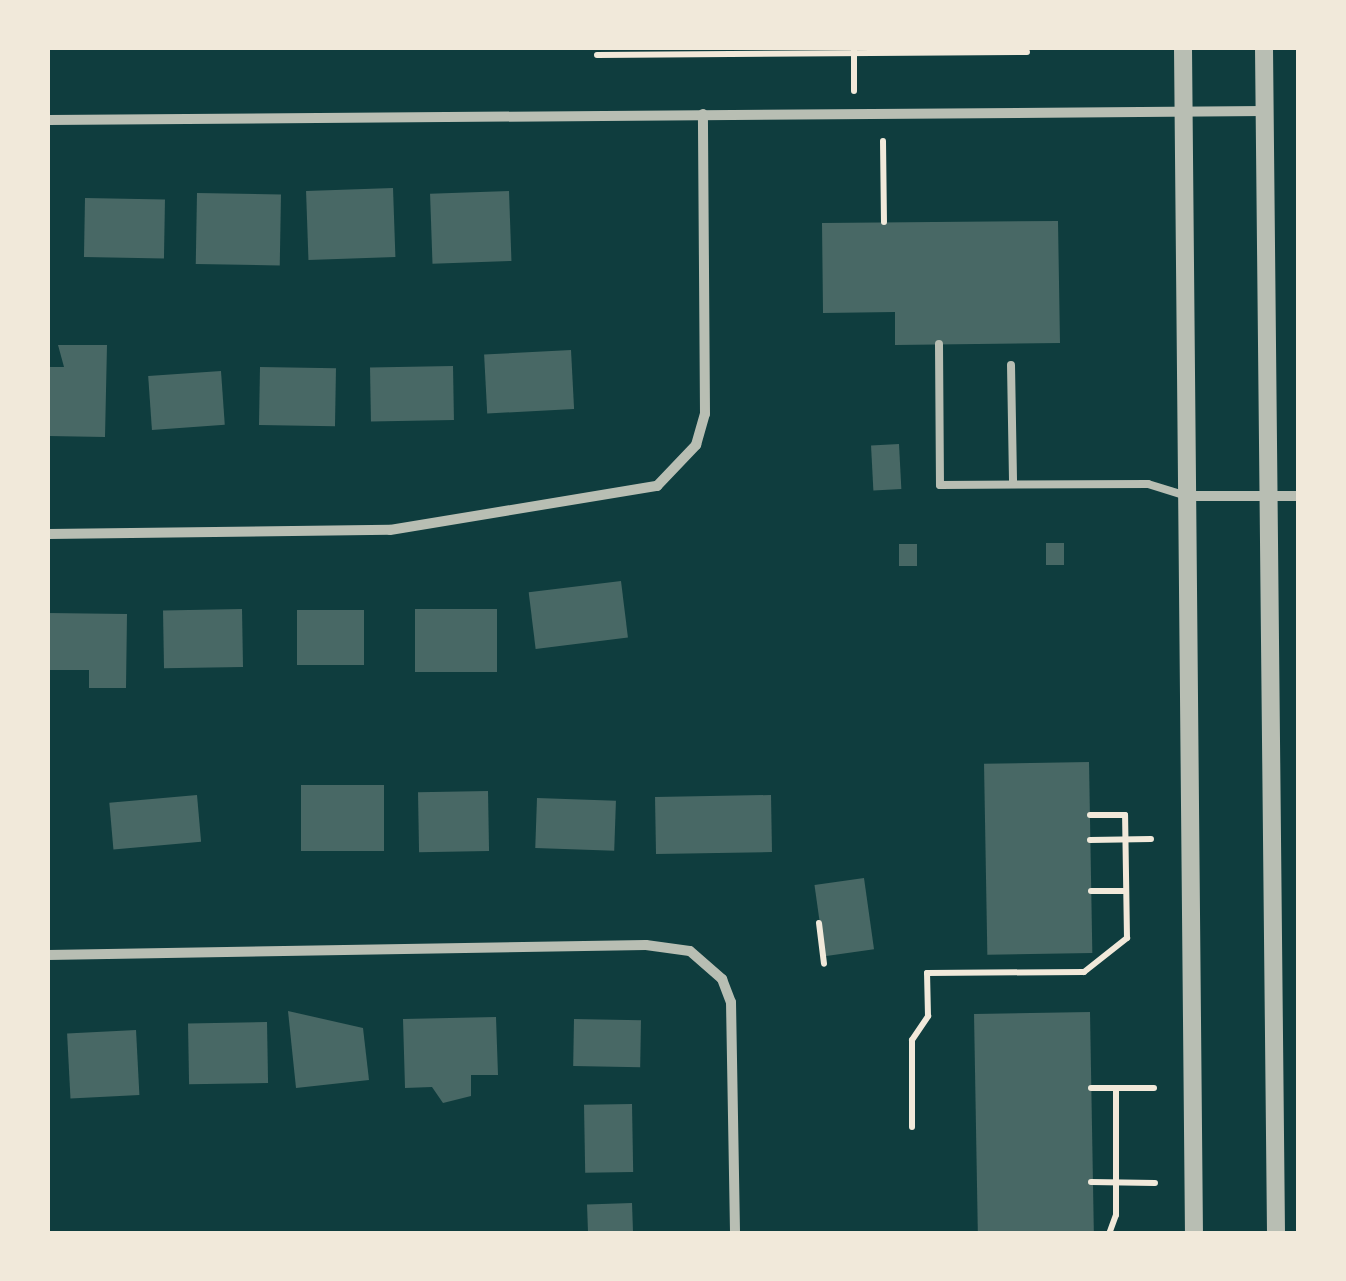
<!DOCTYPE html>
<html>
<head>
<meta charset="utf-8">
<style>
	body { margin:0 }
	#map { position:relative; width:1346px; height:1281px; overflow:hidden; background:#0f3d3e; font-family:Commissioner,sans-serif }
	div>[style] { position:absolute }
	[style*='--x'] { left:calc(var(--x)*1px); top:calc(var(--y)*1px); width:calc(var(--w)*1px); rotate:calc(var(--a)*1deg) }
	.building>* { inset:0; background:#486865; transform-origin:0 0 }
	.path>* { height:6px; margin:-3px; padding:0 3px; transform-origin:3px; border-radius:3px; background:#f1e9da }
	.service>* { height:8px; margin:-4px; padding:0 4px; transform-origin:4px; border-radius:4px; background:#b8beb3 }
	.minor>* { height:10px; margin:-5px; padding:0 5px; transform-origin:5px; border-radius:5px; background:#b8beb3 }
	.tertiary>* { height:18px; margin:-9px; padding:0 9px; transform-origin:9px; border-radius:9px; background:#b8beb3 }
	span { translate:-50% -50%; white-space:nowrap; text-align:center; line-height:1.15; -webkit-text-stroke:8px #f1e9da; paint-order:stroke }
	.frame { position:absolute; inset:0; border:50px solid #f1e9da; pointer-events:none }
</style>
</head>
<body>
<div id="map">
	<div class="building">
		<div style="left:393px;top:188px;width:69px;height:87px;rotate:88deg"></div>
		<div style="left:509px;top:191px;width:70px;height:79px;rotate:88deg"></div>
		<div style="left:197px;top:193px;width:84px;height:71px;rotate:1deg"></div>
		<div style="left:85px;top:198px;width:80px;height:59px;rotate:1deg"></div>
		<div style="clip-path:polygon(1058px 221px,1060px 343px,895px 345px,895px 312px,823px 313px,822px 223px)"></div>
		<div style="clip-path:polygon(58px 345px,107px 345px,105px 437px,48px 436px,48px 367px,64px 367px)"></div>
		<div style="left:571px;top:350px;width:59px;height:87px;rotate:87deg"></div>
		<div style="left:453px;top:366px;width:54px;height:83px;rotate:89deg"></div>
		<div style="left:260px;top:367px;width:76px;height:58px;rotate:1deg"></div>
		<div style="left:221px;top:371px;width:54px;height:73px;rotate:86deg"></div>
		<div style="left:899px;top:444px;width:45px;height:28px;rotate:87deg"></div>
		<div style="left:1064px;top:543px;width:22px;height:18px;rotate:90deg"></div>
		<div style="left:899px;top:544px;width:18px;height:22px"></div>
		<div style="left:621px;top:581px;width:57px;height:93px;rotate:83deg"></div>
		<div style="left:242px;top:609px;width:58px;height:79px;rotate:89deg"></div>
		<div style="left:415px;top:609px;width:82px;height:63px"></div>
		<div style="left:364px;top:610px;width:55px;height:67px;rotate:90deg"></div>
		<div style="clip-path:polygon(48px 613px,127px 614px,126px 688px,89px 688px,89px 670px,48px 670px)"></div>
		<div style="left:1089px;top:762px;width:191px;height:105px;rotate:89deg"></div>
		<div style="left:301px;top:785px;width:83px;height:66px"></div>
		<div style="left:488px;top:791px;width:60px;height:70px;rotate:89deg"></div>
		<div style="left:197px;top:795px;width:47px;height:88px;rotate:85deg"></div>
		<div style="left:771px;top:795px;width:57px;height:116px;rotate:89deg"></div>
		<div style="left:537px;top:798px;width:79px;height:50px;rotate:2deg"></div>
		<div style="left:864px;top:878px;width:72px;height:50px;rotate:82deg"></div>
		<div style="clip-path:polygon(288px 1011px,363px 1028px,369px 1080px,296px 1088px)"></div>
		<div style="left:1090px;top:1012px;width:222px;height:116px;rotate:89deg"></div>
		<div style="clip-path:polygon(496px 1017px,498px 1075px,471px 1075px,471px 1096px,443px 1103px,432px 1087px,405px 1088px,403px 1019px)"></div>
		<div style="left:574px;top:1019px;width:67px;height:47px;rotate:1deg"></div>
		<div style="left:267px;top:1022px;width:61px;height:79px;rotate:89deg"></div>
		<div style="left:136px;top:1030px;width:65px;height:69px;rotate:87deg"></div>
		<div style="left:632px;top:1104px;width:68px;height:48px;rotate:89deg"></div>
		<div style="left:632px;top:1203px;width:31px;height:45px;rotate:88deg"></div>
	</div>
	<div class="path">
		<div style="--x:854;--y:48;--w:43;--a:90"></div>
		<div style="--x:597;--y:55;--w:430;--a:-0.4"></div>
		<div style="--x:883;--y:141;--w:81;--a:89.3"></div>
		<div style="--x:1090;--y:840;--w:61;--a:-0.9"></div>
		<div style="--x:1091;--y:891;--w:35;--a:0"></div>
		<div style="--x:819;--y:923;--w:41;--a:83"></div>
		<div style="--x:1091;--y:1088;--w:63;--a:0"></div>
		<div style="--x:912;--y:1127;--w:87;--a:-90"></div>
		<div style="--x:912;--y:1040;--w:29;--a:-56"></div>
		<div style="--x:928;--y:1016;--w:43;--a:-91.3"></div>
		<div style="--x:927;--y:973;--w:157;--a:-0.4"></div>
		<div style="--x:1084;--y:972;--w:55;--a:-38.3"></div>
		<div style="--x:1127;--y:938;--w:123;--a:-90.9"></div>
		<div style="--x:1125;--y:815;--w:35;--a:180"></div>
		<div style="--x:1091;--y:1182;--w:64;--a:0.9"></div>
		<div style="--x:1109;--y:1234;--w:20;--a:-70"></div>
		<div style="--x:1116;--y:1215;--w:126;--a:-90"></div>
	</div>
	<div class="service">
		<div style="--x:939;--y:344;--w:141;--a:89.6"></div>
		<div style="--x:940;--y:485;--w:208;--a:-0.3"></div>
		<div style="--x:1148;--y:484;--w:41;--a:17.1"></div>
		<div style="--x:1011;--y:365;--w:119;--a:89"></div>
	</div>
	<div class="minor">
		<div style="--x:48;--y:120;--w:1217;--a:-0.42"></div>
		<div style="--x:1187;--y:496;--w:111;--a:0"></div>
		<div style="--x:48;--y:534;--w:342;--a:-0.7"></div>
		<div style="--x:390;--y:530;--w:271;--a:-9.4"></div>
		<div style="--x:657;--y:486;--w:57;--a:-46.4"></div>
		<div style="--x:696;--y:445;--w:32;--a:-74"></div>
		<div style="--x:705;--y:414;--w:300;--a:-90.4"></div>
		<div style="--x:48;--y:955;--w:598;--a:-0.96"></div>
		<div style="--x:646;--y:945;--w:44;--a:7.8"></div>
		<div style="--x:690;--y:951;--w:43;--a:41.2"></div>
		<div style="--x:722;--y:979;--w:25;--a:69"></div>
		<div style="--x:731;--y:1002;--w:232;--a:89"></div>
	</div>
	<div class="tertiary">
		<div style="--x:1183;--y:48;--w:1186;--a:89.47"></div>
		<div style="--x:1264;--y:48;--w:1186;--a:89.42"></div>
	</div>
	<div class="frame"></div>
</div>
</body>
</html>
